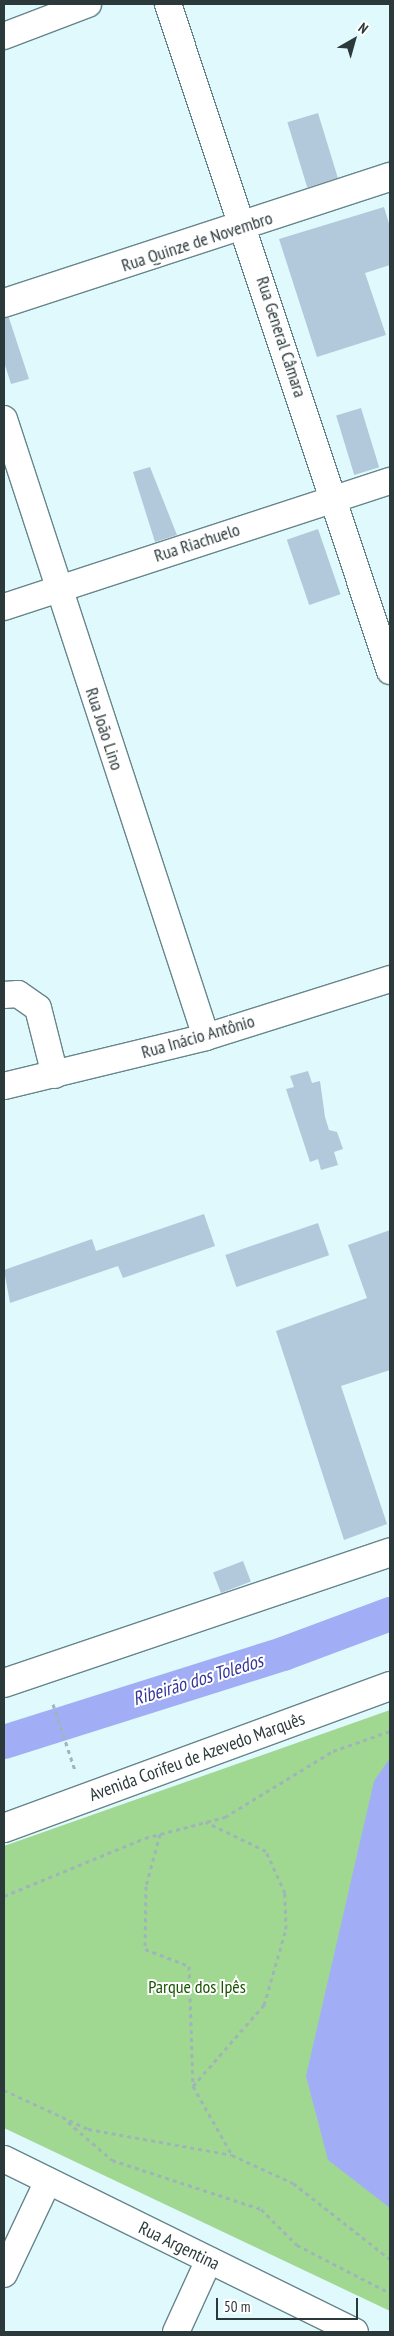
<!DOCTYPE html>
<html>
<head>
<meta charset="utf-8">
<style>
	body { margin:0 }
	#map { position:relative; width:394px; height:2336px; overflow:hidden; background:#dff9fd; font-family:"PT Sans Narrow",sans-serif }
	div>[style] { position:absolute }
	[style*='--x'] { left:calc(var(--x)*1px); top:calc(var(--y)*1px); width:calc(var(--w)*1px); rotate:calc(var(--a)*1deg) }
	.green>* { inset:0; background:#a0d891 }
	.water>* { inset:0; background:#a1aef5 }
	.river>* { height:34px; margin:-17px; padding:0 17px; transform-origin:17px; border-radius:17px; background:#a1aef5 }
	.building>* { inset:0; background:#b2c9db; transform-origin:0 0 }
	.path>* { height:3px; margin-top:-1.5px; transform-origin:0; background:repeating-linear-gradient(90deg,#9fb5b8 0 4px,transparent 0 8px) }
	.roads { filter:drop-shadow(1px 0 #67868b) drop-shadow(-1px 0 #67868b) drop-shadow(0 1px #67868b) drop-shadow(0 -1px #67868b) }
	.minor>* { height:26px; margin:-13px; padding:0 13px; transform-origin:13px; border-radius:13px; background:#fff }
	.major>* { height:28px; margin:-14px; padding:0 14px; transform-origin:14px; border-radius:14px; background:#fff }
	span { translate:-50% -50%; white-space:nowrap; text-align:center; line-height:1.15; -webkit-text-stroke:4px #fff; paint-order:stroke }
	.street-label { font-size:18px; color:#2c393b }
	.park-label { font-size:18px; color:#185600 }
	.water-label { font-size:19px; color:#35369a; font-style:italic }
	.frame { position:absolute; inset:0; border:5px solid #2c393b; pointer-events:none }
	.north { position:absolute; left:329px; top:15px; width:50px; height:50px; -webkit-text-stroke:4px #fff; paint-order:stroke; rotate:38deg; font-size:14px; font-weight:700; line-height:20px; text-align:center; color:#2c393b }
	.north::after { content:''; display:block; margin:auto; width:18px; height:22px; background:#2c393b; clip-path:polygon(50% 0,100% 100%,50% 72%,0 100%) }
	.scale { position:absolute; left:216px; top:2298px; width:142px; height:22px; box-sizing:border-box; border:2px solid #2c393b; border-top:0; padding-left:6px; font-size:15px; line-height:18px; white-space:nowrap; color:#2c393b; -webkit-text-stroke:4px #fff; paint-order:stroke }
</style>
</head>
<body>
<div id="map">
	<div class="green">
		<div style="clip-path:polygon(390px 1710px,390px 2311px,4px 2128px,4px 1846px)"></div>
	</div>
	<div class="water">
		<div style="clip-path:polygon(390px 1614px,390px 1626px,4px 1759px,4px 1742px,283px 1654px)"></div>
		<div style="clip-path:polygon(390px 1758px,390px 2208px,328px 2160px,306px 2076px,374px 1781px)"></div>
	</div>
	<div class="river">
		<div style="--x:4;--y:1742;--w:293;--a:-17.5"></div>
		<div style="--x:283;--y:1654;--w:114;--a:-20.5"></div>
	</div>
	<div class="building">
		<div style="left:318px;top:113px;width:68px;height:32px;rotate:73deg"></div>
		<div style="clip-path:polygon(384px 207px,390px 227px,390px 265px,365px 273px,386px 335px,317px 357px,279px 239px)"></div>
		<div style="clip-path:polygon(4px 318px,9px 318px,29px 379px,11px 384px,4px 362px)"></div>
		<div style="left:361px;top:408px;width:62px;height:26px;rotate:73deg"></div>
		<div style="clip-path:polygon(150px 467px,177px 535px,155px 542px,133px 472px)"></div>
		<div style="left:318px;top:529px;width:69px;height:33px;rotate:71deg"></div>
		<div style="clip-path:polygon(308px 1071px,312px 1083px,320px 1081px,325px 1117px,329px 1130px,337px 1132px,343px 1149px,334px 1152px,338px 1165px,321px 1170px,318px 1159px,310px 1162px,286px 1089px,294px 1087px,290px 1076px)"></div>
		<div style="clip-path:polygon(204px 1214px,215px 1246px,123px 1278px,118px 1266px,10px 1303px,4px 1270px,92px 1239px,96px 1251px)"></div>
		<div style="left:318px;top:1223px;width:34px;height:98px;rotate:71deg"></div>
		<div style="clip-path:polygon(390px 1230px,390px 1370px,341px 1386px,387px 1524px,344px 1540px,276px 1331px,367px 1298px,348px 1245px)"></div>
		<div style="left:243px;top:1561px;width:22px;height:32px;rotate:69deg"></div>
	</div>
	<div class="path">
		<div style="--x:53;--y:1704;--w:70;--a:71.6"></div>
		<div style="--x:160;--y:1834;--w:54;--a:105.1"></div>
		<div style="--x:146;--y:1886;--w:63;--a:90.9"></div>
		<div style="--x:145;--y:1949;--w:47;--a:21.1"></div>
		<div style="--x:189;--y:1966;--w:120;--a:88.1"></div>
		<div style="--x:193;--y:2086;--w:79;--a:60.5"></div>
		<div style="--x:4;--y:1896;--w:152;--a:-22.4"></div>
		<div style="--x:145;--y:1838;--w:83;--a:-14.7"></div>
		<div style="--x:225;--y:1817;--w:127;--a:-31.4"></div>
		<div style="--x:333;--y:1751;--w:60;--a:-19.3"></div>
		<div style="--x:193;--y:2086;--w:108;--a:-48.8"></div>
		<div style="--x:264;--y:2005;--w:79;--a:-73.9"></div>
		<div style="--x:286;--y:1929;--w:36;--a:-92"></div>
		<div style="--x:285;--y:1893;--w:46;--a:-114.3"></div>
		<div style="--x:266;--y:1851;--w:67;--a:-154.2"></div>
		<div style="--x:4;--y:2090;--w:93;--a:24.9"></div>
		<div style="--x:88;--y:2129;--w:146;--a:10.2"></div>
		<div style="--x:232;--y:2155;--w:67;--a:24.7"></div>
		<div style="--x:293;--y:2183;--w:123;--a:38.1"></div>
		<div style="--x:68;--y:2122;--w:58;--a:40.8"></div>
		<div style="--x:112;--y:2160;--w:157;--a:18.2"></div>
		<div style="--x:261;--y:2209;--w:51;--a:45"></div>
		<div style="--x:297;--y:2245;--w:105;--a:27.3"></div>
	</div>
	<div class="roads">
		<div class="minor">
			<div style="--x:168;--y:4;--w:703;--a:71.59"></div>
			<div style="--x:4;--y:36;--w:90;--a:-20.9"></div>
			<div style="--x:4;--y:419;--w:650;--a:71.9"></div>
			<div style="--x:4;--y:607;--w:406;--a:-18.1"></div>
			<div style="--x:4;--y:995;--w:14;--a:-4"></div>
			<div style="--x:18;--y:994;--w:24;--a:35"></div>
			<div style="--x:38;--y:1008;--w:69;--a:75.8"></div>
			<div style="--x:4;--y:1086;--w:208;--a:-13.6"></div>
			<div style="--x:206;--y:1037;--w:193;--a:-17.5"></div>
			<div style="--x:4;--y:2159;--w:391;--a:26.2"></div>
			<div style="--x:4;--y:2274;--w:103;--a:-64.7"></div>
			<div style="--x:176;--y:2332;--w:79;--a:-65.4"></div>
		</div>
		<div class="major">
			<div style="--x:4;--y:303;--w:406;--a:-18.1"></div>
			<div style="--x:4;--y:1683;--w:408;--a:-18.7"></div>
			<div style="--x:4;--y:1828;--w:411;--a:-20.2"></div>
		</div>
	</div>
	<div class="street-label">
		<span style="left:197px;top:242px;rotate:-18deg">Rua Quinze de Novembro</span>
		<span style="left:281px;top:337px;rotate:72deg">Rua General Câmara</span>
		<span style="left:197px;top:543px;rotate:-18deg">Rua Riachuelo</span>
		<span style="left:104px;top:729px;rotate:72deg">Rua João Lino</span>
		<span style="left:198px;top:1037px;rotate:-16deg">Rua Inácio Antônio</span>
		<span style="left:197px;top:1757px;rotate:-20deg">Avenida Corifeu de Azevedo Marquês</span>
		<span style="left:179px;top:2246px;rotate:26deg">Rua Argentina</span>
	</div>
	<div class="park-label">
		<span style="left:197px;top:1987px">Parque dos Ipês</span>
	</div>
	<div class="water-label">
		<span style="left:198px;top:1680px;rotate:-17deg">Ribeirão dos Toledos</span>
	</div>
	<div class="frame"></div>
	<div class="north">N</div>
	<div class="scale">50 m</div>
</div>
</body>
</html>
